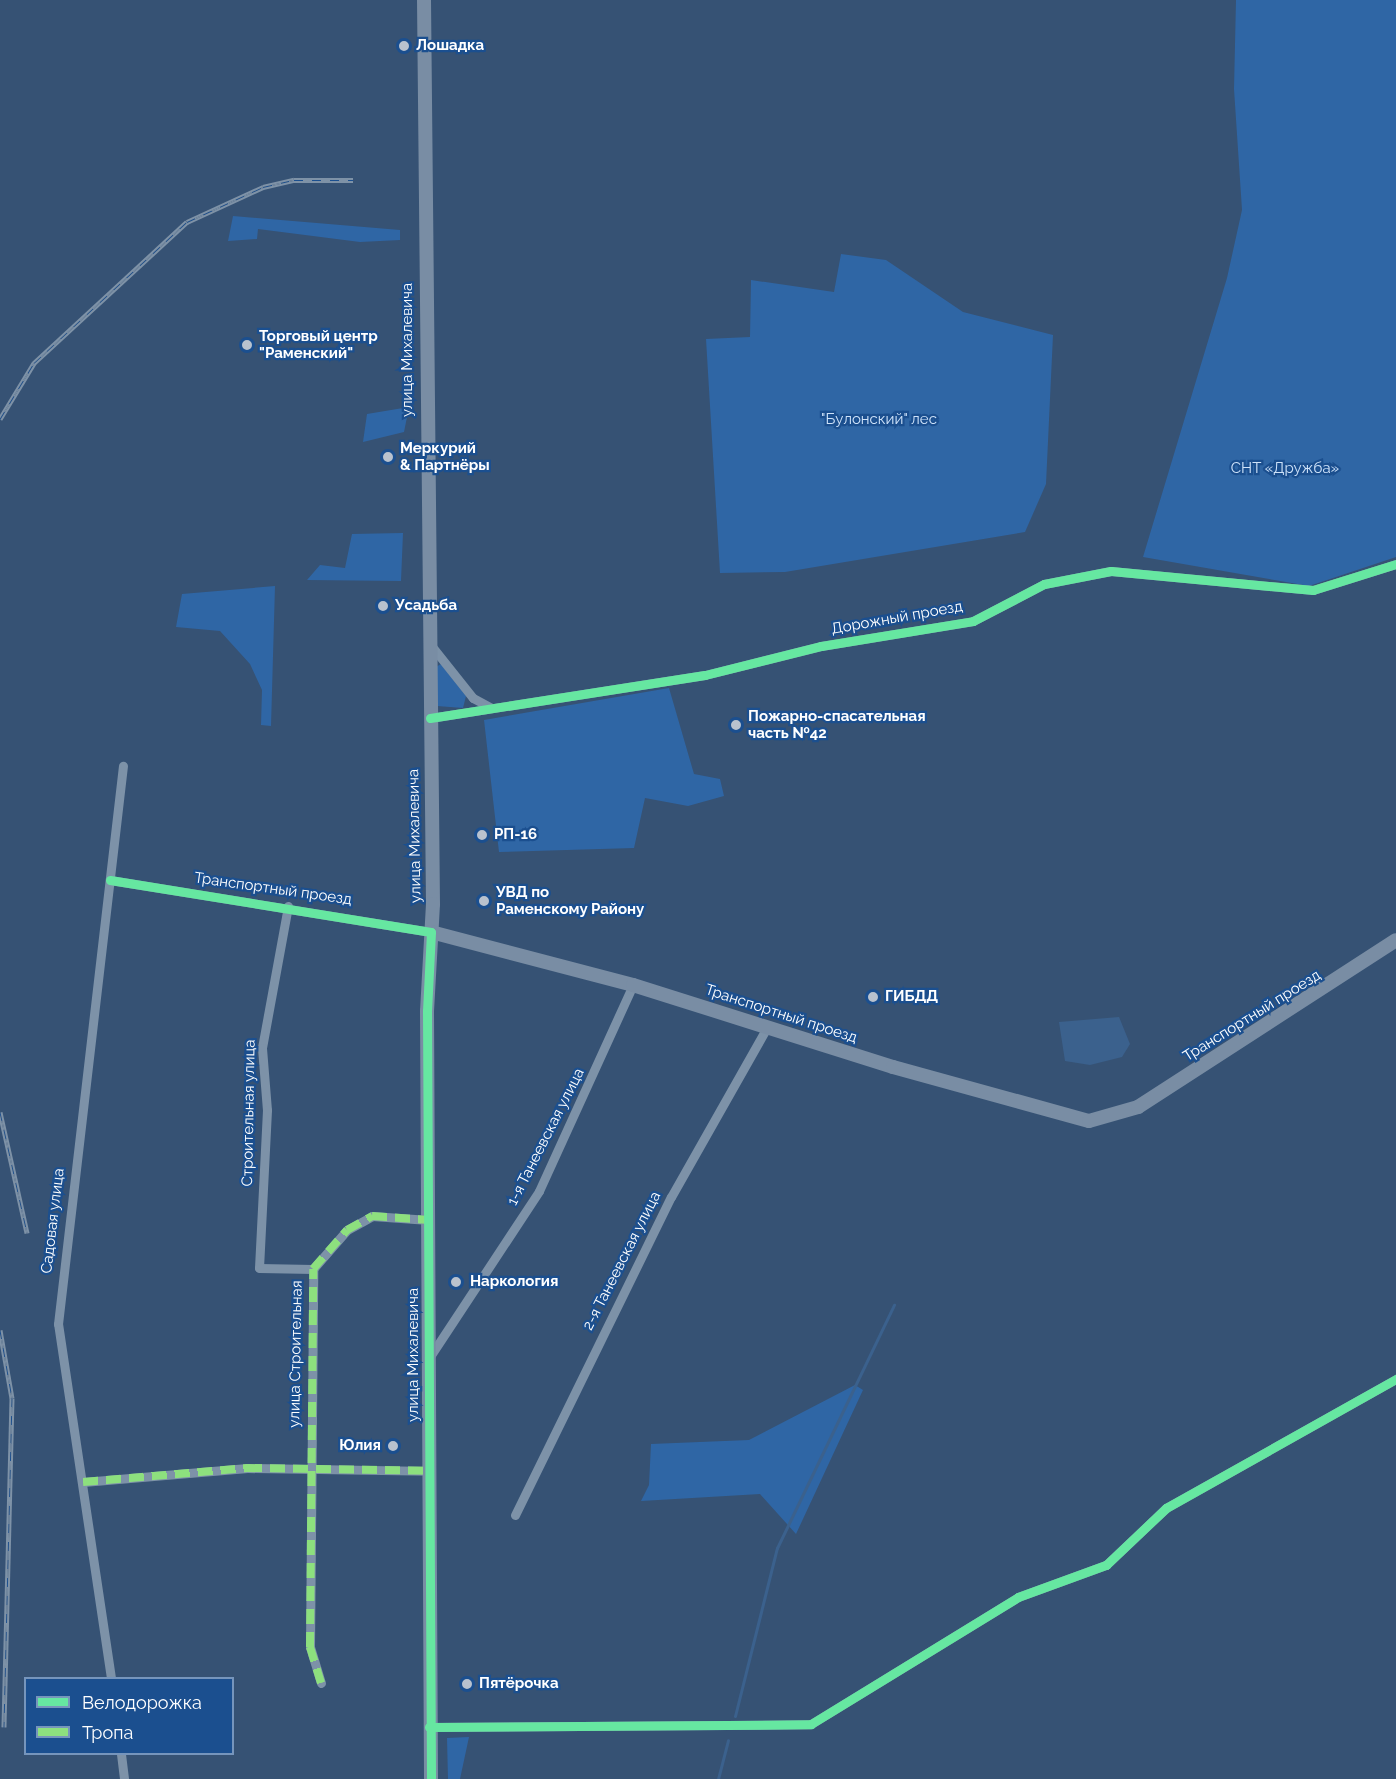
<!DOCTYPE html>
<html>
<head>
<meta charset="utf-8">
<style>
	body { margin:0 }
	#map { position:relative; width:1396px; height:1779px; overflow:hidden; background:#365274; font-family:Raleway,sans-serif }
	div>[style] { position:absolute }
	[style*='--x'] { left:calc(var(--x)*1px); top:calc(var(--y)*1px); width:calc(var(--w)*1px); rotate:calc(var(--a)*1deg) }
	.green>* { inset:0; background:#2f66a5 }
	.water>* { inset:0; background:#3b618d }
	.stream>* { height:3px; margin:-1.5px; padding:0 1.5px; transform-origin:1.5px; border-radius:1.5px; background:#3b618d }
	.street>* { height:9px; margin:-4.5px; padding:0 4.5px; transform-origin:4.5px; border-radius:4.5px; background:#7d92a8 }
	.secondary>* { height:14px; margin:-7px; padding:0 7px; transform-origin:7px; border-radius:7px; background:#798da4 }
	.rail>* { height:5px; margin-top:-2.5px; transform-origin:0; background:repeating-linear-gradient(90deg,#1b4f8f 0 9px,#7e92a7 0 18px); box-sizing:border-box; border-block:2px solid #7e92a7 }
	.quiet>* { height:8px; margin-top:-4px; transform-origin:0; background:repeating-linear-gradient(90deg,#8de07e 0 15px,transparent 0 23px) }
	.cycleway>* { height:9px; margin:-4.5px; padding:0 4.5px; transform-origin:4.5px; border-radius:4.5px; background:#66e7a1 }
	.dots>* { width:16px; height:16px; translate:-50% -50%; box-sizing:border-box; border:3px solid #1b4f8f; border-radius:50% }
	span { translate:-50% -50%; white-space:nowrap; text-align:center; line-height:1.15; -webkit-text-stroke:4.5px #1b4f8f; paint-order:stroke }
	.poi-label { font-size:15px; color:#fff; font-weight:700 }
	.left { translate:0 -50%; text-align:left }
	.right { translate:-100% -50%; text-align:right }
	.street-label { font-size:15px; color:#fff }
	.park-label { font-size:15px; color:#cfe3fa }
	.legend { position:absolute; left:24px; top:1677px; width:210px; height:78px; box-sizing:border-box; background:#1b4f8f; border:2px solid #7695bc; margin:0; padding:8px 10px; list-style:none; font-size:18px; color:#fff }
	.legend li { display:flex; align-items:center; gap:12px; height:30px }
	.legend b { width:30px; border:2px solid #7695bc }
</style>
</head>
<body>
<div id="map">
	<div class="green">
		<div style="clip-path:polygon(1236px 0,1396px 0,1396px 557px,1309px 586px,1143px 557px,1227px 278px,1242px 210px,1234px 89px)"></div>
		<div style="clip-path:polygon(233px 216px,400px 230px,400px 240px,360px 242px,258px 229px,257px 239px,228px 241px)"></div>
		<div style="clip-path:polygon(841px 254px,886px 260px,963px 312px,1053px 335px,1046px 484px,1025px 532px,785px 572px,720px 573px,706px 339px,750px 337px,751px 280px,834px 292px)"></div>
		<div style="clip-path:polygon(409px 407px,404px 432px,363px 442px,367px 414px)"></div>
		<div style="clip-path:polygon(403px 533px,401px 581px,307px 580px,320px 565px,345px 568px,352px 534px)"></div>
		<div style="clip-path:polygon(275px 586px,271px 726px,261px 725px,262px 690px,250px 664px,220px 631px,176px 627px,182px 594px)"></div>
		<div style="clip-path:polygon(441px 664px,466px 696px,463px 708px,437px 706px,436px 667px)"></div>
		<div style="clip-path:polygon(669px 688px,694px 774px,720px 779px,724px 796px,688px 806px,645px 798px,634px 848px,499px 852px,484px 720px)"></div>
		<div style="clip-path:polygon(855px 1385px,863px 1390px,796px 1534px,760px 1494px,641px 1501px,649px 1485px,651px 1444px,749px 1440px)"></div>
		<div style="clip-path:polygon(469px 1737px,460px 1779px,448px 1779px,447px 1738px)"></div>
	</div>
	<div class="water">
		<div style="clip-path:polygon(1119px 1017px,1130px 1044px,1122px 1057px,1090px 1065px,1065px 1061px,1059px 1022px)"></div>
	</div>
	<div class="stream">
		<div style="--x:735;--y:1716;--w:173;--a:-76"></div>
		<div style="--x:777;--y:1548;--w:270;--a:-64.3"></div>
		<div style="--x:718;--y:1779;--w:40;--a:-75.6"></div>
	</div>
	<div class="street">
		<div style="--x:430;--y:644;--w:69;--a:51.5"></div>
		<div style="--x:473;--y:698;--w:21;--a:28"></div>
		<div style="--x:430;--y:718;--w:278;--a:-8.9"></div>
		<div style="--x:705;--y:675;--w:120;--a:-14"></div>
		<div style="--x:821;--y:646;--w:154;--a:-9.3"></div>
		<div style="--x:973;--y:621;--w:80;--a:-27.5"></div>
		<div style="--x:1044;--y:584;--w:68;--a:-11"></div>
		<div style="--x:1111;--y:571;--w:203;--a:5.4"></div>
		<div style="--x:1313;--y:590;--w:87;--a:-17.4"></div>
		<div style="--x:110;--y:880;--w:325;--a:9.2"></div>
		<div style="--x:288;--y:906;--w:144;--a:100.4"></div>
		<div style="--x:262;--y:1048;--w:62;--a:85.4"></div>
		<div style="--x:267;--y:1110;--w:158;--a:92.9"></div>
		<div style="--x:259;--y:1268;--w:54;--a:1.1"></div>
		<div style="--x:431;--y:1355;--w:196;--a:-56.6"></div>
		<div style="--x:539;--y:1191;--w:226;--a:-65.5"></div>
		<div style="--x:83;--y:1482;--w:165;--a:-4.9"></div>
		<div style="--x:247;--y:1468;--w:183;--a:0.9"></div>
		<div style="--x:515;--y:1515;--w:354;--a:-63.9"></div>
		<div style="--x:671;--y:1197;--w:195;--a:-60.5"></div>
		<div style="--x:111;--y:1678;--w:358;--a:-98.5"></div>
		<div style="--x:58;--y:1324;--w:562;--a:-83.36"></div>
		<div style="--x:321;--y:1683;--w:38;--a:-107"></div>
		<div style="--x:310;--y:1647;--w:378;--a:-89.5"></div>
		<div style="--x:313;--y:1269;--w:52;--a:-48.9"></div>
		<div style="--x:347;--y:1230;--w:29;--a:-29"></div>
		<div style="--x:372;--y:1216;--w:57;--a:4"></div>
		<div style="--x:429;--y:1727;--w:382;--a:-0.4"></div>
		<div style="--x:811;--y:1724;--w:243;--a:-31.5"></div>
		<div style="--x:1018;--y:1597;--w:94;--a:-20"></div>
		<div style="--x:1106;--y:1565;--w:83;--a:-43.5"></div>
		<div style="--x:1166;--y:1508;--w:264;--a:-29.3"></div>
		<div style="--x:121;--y:1754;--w:25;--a:83"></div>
	</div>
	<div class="secondary">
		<div style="--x:424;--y:0;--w:904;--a:89.43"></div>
		<div style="--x:433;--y:904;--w:107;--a:93.2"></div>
		<div style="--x:427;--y:1011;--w:768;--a:89.7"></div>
		<div style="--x:431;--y:932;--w:209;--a:14.7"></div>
		<div style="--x:633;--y:985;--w:273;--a:17.5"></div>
		<div style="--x:893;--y:1067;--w:203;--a:15.4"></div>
		<div style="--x:1089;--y:1121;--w:51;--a:-15.9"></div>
		<div style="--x:1138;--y:1107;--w:307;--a:-32.9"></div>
	</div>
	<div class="rail">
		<div style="--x:0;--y:419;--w:66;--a:-58.7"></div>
		<div style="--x:34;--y:363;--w:208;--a:-42.7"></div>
		<div style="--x:187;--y:222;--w:84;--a:-24.7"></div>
		<div style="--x:263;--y:187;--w:32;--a:-13"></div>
		<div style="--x:294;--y:180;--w:59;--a:0"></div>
		<div style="--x:0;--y:1112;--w:124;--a:77.4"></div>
		<div style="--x:0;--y:1330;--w:69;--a:80"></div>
		<div style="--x:12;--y:1398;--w:329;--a:91.4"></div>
	</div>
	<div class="quiet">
		<div style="--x:83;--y:1482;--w:165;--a:-4.9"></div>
		<div style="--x:247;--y:1468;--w:183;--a:0.9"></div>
		<div style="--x:321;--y:1683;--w:38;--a:-107"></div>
		<div style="--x:310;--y:1647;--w:378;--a:-89.5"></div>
		<div style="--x:313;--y:1269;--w:52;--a:-48.9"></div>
		<div style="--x:347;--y:1230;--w:29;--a:-29"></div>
		<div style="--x:372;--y:1216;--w:57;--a:4"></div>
	</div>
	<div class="cycleway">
		<div style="--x:430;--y:718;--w:278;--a:-8.9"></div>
		<div style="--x:705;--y:675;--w:120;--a:-14"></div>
		<div style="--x:821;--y:646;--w:154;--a:-9.3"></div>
		<div style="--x:973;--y:621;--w:80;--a:-27.5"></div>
		<div style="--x:1044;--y:584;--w:68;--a:-11"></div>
		<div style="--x:1111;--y:571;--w:203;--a:5.4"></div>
		<div style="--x:1313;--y:590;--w:87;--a:-17.4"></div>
		<div style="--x:110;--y:880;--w:325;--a:9.2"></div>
		<div style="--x:431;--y:932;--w:79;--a:92.9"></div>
		<div style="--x:427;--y:1011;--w:768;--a:89.7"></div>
		<div style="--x:429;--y:1727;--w:382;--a:-0.4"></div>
		<div style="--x:811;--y:1724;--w:243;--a:-31.5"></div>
		<div style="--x:1018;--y:1597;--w:94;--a:-20"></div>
		<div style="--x:1106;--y:1565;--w:83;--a:-43.5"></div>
		<div style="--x:1166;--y:1508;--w:264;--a:-29.3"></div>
	</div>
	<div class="dots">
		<div style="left:404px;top:46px;background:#b9c2ce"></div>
		<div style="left:247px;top:345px;background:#b9c2ce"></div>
		<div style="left:388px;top:457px;background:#b9c2ce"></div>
		<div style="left:383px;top:606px;background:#b9c2ce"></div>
		<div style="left:736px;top:725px;background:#b9c2ce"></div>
		<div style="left:482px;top:835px;background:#b9c2ce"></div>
		<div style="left:484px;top:901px;background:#b9c2ce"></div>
		<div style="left:873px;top:997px;background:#b9c2ce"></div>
		<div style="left:456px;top:1282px;background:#b9c2ce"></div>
		<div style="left:393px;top:1446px;background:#b9c2ce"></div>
		<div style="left:467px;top:1684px;background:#b9c2ce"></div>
	</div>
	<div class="poi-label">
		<span class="left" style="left:416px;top:46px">Лошадка</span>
		<span class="left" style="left:259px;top:345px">Торговый центр<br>"Раменский"</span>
		<span class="left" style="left:400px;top:457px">Меркурий<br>&amp; Партнёры</span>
		<span class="left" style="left:395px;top:606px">Усадьба</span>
		<span class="left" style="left:748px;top:725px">Пожарно-спасательная<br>часть №42</span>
		<span class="left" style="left:494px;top:835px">РП-16</span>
		<span class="left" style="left:496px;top:901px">УВД по<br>Раменскому Району</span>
		<span class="left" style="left:885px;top:997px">ГИБДД</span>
		<span class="left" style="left:470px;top:1282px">Наркология</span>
		<span class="right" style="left:381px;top:1446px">Юлия</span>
		<span class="left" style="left:479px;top:1684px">Пятёрочка</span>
	</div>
	<div class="street-label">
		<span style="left:408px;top:350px;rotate:-90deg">улица Михалевича</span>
		<span style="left:897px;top:618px;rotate:-10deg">Дорожный проезд</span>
		<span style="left:415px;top:836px;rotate:-91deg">улица Михалевича</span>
		<span style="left:273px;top:889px;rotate:8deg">Транспортный проезд</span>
		<span style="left:781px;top:1014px;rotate:18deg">Транспортный проезд</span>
		<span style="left:1252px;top:1016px;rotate:-32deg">Транспортный проезд</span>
		<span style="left:249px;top:1113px;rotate:-89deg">Строительная улица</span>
		<span style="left:546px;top:1137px;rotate:-63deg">1-я Танеевская улица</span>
		<span style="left:53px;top:1221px;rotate:-83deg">Садовая улица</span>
		<span style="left:622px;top:1261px;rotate:-63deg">2-я Танеевская улица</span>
		<span style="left:296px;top:1354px;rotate:-89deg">улица Строительная</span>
		<span style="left:414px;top:1355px;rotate:-90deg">улица Михалевича</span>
	</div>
	<div class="park-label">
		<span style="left:879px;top:420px">"Булонский" лес</span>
		<span style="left:1285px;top:469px">СНТ «Дружба»</span>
	</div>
	<ul class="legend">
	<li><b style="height:8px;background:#66e7a1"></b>Велодорожка</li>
	<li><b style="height:8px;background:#8de07e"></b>Тропа</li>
	</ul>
</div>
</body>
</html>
